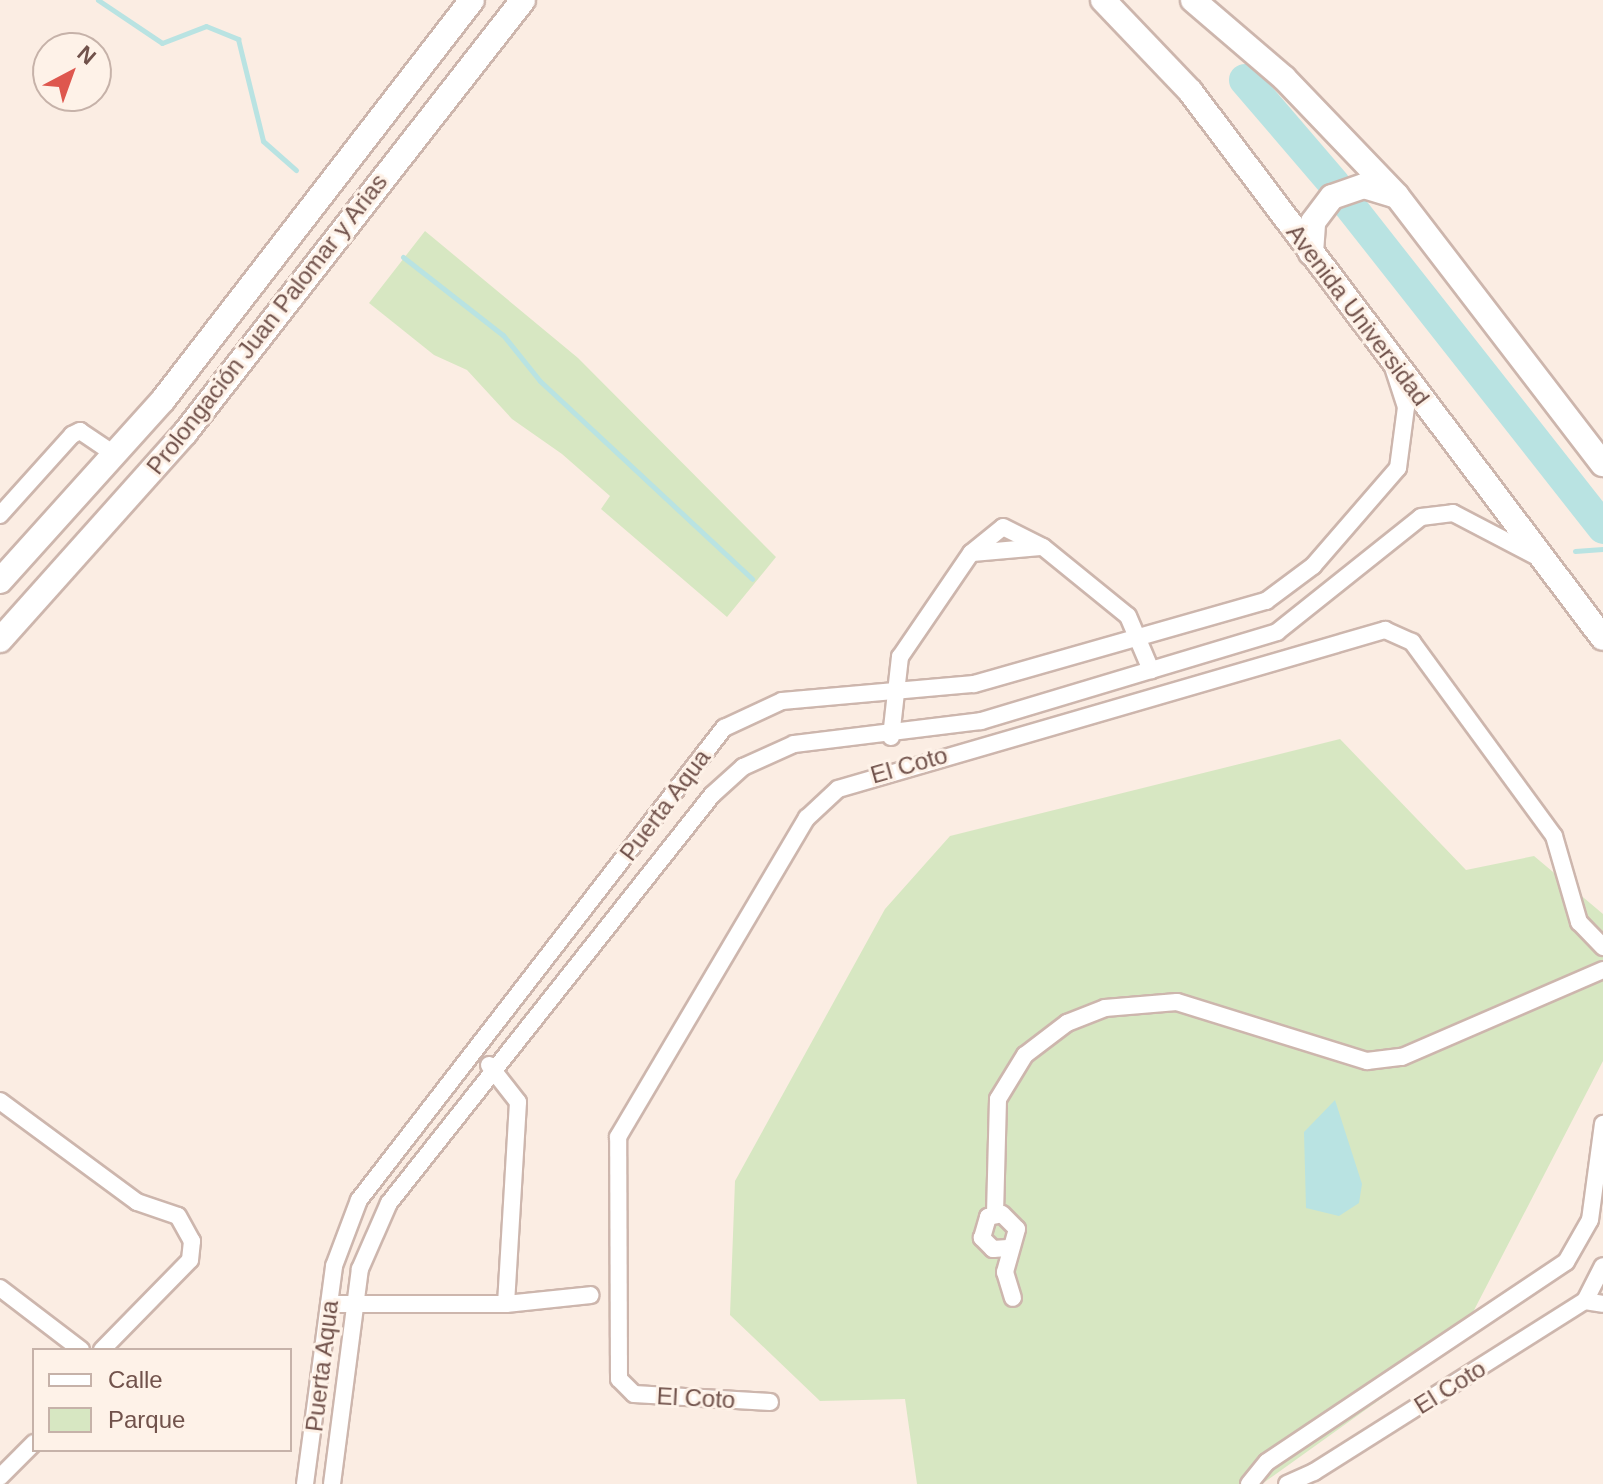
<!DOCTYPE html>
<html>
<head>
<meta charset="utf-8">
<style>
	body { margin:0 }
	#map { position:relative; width:1603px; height:1484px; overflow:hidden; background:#fbede3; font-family:Helvetica,sans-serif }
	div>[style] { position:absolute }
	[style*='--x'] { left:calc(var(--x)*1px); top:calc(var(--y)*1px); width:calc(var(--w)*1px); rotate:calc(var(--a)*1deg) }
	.green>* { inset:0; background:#d7e7c2 }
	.water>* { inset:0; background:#b9e3e2 }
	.stream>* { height:5px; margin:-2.5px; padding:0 2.5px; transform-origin:2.5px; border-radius:2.5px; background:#b9e3e2 }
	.river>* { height:32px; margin:-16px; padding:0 16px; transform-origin:16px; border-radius:16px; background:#b9e3e2 }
	.roads { filter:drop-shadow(2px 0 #cdb6ad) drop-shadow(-2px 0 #cdb6ad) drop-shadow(0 2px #cdb6ad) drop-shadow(0 -2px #cdb6ad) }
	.street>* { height:16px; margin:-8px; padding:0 8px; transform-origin:8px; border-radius:8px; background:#fff }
	.secondary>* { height:24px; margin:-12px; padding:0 12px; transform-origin:12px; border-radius:12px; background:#fff }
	span { translate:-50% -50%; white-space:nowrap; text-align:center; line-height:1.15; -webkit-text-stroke:6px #fef2e8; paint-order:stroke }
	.street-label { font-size:24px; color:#71524b }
	.legend { position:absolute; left:32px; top:1348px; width:260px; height:104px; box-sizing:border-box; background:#fef2e8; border:2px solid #c6b2a9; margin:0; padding:10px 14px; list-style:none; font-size:24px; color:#71524b }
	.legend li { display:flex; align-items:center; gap:16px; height:40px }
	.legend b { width:40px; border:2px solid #c6b2a9 }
	.north { position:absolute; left:32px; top:32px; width:80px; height:80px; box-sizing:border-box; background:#fef2e8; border:2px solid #c6b2a9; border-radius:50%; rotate:41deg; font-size:22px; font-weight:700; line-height:32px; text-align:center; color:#71524b }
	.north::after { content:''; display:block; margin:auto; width:28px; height:36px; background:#de574e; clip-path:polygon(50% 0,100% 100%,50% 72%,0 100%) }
</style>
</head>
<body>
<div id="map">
	<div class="green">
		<div style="clip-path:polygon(425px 231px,578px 358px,776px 557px,727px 617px,601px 509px,610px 496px,562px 454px,512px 419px,467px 370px,434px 355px,369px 303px)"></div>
		<div style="clip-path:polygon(1340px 739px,1466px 870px,1534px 856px,1603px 914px,1603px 1061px,1456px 1345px,1262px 1484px,917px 1484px,905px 1399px,820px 1401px,730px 1315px,735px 1181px,885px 909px,950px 836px)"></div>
	</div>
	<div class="water">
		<div style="clip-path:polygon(1335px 1100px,1362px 1184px,1359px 1203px,1339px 1216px,1306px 1208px,1304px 1132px)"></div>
	</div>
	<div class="stream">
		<div style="--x:98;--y:0;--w:77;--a:33.9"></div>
		<div style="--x:162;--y:43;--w:47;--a:-21.1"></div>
		<div style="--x:206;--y:26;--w:35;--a:22"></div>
		<div style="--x:238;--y:39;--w:105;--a:76.2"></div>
		<div style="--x:263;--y:141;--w:44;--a:41.3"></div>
		<div style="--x:403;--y:257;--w:127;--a:38"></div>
		<div style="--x:503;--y:335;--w:59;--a:51.2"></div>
		<div style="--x:540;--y:381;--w:290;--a:43"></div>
		<div style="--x:1575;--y:551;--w:28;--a:-4"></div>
	</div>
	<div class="river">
		<div style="--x:1245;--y:80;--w:137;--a:49.4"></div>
		<div style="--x:1346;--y:201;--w:416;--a:51.8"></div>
	</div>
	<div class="roads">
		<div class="street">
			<div style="--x:0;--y:515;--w:108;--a:-48"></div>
			<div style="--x:72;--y:435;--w:9;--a:-27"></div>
			<div style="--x:80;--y:431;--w:41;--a:34.1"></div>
			<div style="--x:972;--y:553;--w:69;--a:-5"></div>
			<div style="--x:891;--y:737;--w:81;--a:-83.6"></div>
			<div style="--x:900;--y:657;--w:126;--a:-55.7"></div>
			<div style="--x:971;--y:553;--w:41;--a:-39.1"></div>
			<div style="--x:1003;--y:527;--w:45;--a:26.6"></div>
			<div style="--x:1043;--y:547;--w:109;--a:39.1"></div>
			<div style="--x:1128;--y:616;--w:59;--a:66.9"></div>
			<div style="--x:489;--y:1065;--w:47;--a:51.9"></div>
			<div style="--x:518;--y:1102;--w:202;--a:93.4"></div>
			<div style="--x:0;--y:1101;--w:170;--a:36.4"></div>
			<div style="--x:137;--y:1202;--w:43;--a:18.9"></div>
			<div style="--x:178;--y:1216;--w:29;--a:61"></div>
			<div style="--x:192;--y:1241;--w:19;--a:96"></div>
			<div style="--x:190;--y:1260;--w:126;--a:134.4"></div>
			<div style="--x:995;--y:1214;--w:115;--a:-88.5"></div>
			<div style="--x:998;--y:1099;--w:52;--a:-58.5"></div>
			<div style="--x:1025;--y:1055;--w:53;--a:-37.3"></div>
			<div style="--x:1067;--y:1023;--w:41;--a:-21.5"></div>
			<div style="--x:1105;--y:1008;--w:72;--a:-4.8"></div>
			<div style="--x:1177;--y:1002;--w:199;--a:17.3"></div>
			<div style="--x:1367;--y:1061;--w:35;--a:-7"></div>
			<div style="--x:1402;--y:1057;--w:219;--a:-23.4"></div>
			<div style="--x:1008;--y:1248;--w:15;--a:176"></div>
			<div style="--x:993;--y:1249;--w:16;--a:-135"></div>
			<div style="--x:982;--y:1238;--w:22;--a:-74"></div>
			<div style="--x:988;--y:1217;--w:14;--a:-12"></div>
			<div style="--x:1002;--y:1214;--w:21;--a:45"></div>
			<div style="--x:1017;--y:1229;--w:45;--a:105.6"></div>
			<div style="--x:1005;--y:1272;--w:27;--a:73"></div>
			<div style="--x:0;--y:1288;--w:102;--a:37.4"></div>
			<div style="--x:1585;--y:1301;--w:39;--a:-63"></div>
			<div style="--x:1585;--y:1301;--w:18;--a:9"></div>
			<div style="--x:329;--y:1304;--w:177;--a:0"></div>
			<div style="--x:506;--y:1304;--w:85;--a:-6"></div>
			<div style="--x:770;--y:1402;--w:136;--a:-176.6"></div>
			<div style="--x:634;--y:1394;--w:21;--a:-135"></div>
			<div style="--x:619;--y:1379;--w:242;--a:-90.2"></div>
			<div style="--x:618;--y:1137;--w:371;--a:-59.4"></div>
			<div style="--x:807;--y:818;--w:42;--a:-43.1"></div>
			<div style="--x:838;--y:789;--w:570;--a:-16.21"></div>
			<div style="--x:1385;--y:630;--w:30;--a:24"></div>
			<div style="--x:1412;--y:642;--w:240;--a:53.8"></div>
			<div style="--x:1554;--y:836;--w:90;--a:73.8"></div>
			<div style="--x:1579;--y:922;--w:35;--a:46"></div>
			<div style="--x:1314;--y:1472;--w:320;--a:-32.3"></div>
			<div style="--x:0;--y:1477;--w:48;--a:-45"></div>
			<div style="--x:305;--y:1484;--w:220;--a:-82.4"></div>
			<div style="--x:334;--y:1266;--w:71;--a:-69.3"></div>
			<div style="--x:359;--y:1200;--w:597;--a:-52.29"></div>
			<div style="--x:724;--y:728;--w:64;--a:-25"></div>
			<div style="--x:782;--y:701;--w:193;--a:-5.1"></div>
			<div style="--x:974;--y:684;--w:304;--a:-15.9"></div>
			<div style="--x:1266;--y:601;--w:59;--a:-36.7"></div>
			<div style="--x:1313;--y:566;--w:130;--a:-49.1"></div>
			<div style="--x:1398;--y:468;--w:62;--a:-82.5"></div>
			<div style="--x:1406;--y:407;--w:42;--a:-108"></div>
			<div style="--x:332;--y:1484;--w:217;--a:-82.6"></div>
			<div style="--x:360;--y:1269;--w:72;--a:-66.3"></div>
			<div style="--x:389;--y:1203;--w:520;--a:-51.63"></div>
			<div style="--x:712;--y:795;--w:42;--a:-42.1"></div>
			<div style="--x:743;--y:767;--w:56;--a:-24.3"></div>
			<div style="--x:794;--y:744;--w:188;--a:-7"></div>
			<div style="--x:981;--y:721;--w:309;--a:-16.7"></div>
			<div style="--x:1277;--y:632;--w:184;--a:-38.6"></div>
			<div style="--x:1421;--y:517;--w:32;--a:-7"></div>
			<div style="--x:1453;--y:513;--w:95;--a:27.6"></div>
			<div style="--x:1249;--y:1484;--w:28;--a:-51"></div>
			<div style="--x:1267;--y:1462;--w:360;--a:-33.8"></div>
			<div style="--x:1566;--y:1262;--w:48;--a:-60.3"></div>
			<div style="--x:1590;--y:1220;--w:97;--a:-82.3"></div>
			<div style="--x:1287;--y:1484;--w:30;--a:-24"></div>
		</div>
		<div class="secondary">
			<div style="--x:1103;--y:0;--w:126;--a:46.3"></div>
			<div style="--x:1190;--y:91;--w:685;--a:52.95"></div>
			<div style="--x:1193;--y:0;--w:120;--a:40.6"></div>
			<div style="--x:1284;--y:78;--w:163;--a:46.2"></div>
			<div style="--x:1397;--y:196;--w:338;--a:52.5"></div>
			<div style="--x:1311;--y:253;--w:31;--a:-86"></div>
			<div style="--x:1313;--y:222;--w:31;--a:-53"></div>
			<div style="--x:1332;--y:197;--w:34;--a:-19"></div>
			<div style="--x:1364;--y:186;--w:31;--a:17"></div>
			<div style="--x:0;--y:581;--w:244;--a:-48"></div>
			<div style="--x:163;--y:400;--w:505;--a:-52.31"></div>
			<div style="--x:0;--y:640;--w:278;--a:-48.2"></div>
			<div style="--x:185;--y:433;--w:549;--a:-52.02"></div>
		</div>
	</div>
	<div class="street-label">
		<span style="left:1358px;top:315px;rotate:53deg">Avenida Universidad</span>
		<span style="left:267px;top:324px;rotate:-52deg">Prolongación Juan Palomar y Arias</span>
		<span style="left:909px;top:765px;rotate:-16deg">El Coto</span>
		<span style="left:665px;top:805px;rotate:-53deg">Puerta Aqua</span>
		<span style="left:322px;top:1366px;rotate:-83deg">Puerta Aqua</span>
		<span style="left:1450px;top:1387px;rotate:-32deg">El Coto</span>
		<span style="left:696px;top:1398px;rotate:3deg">El Coto</span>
	</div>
	<ul class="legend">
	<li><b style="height:10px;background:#fff"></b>Calle</li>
	<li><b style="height:22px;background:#d7e7c2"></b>Parque</li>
	</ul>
	<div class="north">N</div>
</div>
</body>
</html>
